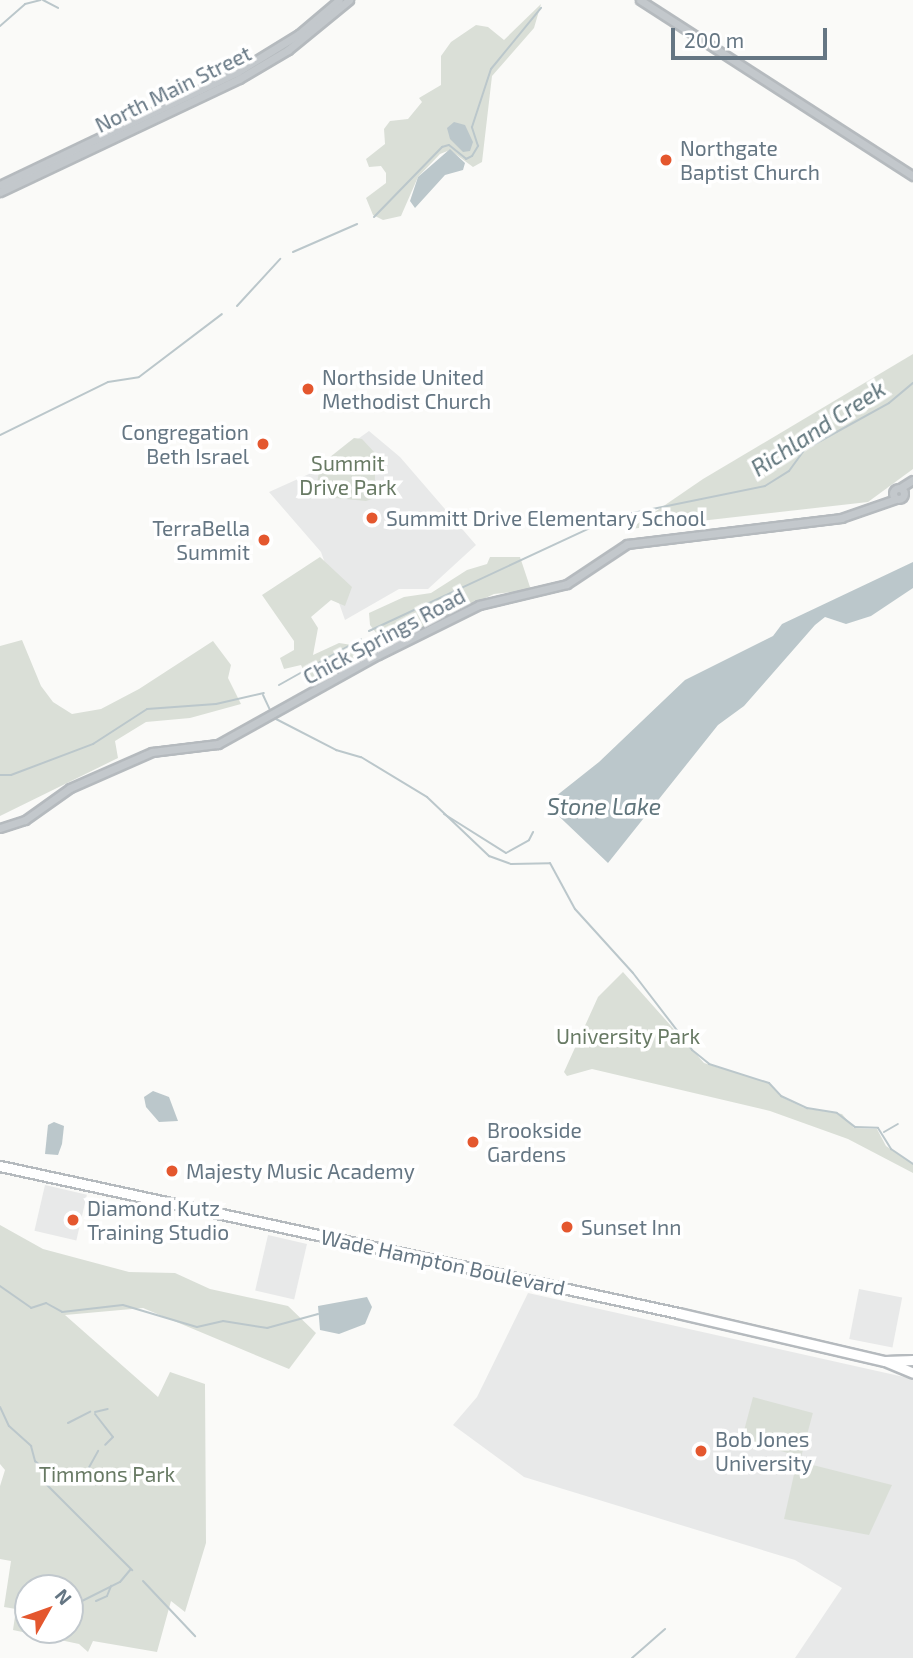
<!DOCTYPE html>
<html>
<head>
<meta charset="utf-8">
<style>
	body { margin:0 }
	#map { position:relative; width:913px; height:1658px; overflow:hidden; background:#fafaf8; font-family:"Exo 2",sans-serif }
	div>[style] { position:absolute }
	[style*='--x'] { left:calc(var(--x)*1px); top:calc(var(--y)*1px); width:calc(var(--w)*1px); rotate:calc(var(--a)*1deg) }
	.built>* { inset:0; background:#e8e9e9; transform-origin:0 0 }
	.green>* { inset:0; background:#dadfd7; transform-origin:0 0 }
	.water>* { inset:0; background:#bbc7cb }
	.stream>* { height:2px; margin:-1px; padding:0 1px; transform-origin:1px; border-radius:1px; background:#bbc7cb }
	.roads { filter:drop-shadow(2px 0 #b5babe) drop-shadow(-2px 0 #b5babe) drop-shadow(0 2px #b5babe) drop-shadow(0 -2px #b5babe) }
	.minor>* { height:7px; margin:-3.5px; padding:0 3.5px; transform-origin:3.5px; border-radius:3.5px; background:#c3c8cc }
	.minor>.ring { margin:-3.5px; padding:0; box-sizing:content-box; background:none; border:7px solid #c3c8cc; border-radius:50% }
	.major>* { height:9px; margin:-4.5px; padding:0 4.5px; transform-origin:4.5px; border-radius:4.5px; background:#fff }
	.dots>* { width:19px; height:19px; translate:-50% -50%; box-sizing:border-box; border:4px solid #fff; border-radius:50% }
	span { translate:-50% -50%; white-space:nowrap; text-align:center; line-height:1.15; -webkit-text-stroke:7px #fff; paint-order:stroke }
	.street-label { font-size:21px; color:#657683 }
	.poi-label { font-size:21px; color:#657683 }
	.left { translate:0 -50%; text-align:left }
	.right { translate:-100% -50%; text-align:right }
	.park-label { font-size:21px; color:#687a64 }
	.water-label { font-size:23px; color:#60757c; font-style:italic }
	.north { position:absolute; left:14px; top:1574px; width:70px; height:70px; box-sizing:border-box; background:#fff; border:2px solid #c1c8cd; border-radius:50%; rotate:50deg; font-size:19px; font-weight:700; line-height:28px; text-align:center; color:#657683 }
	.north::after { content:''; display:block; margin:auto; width:24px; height:32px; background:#e4572e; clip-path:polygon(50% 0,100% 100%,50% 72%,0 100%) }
	.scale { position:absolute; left:671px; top:28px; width:156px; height:32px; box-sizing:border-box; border:4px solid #657683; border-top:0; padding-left:9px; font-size:21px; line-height:24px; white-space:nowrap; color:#657683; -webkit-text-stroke:5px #fff; paint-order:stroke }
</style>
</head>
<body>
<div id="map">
	<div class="built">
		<div style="clip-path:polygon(369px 431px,400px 457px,476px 545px,428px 589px,399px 589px,345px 620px,321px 552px,269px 492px,309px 474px)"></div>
		<div style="left:45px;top:1185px;width:43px;height:47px;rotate:13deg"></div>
		<div style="left:268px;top:1235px;width:40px;height:57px;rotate:13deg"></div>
		<div style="left:859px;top:1289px;width:44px;height:51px;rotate:11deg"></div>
		<div style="clip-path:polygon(528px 1293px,913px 1379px,913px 1658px,795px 1658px,842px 1588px,795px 1560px,524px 1477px,453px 1425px,477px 1397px)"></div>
	</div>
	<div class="green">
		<div style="clip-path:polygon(541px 4px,534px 28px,492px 76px,482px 162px,473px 167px,450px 150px,440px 154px,418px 177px,401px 216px,383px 220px,373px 215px,366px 198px,386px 183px,386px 173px,381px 166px,369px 167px,366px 159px,385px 144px,384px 129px,390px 121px,408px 119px,422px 102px,419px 98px,441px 85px,441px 56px,451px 42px,476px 25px,488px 27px,504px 40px)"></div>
		<div style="clip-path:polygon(913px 354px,913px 469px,868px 502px,630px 529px,703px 479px)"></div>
		<div style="clip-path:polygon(354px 438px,362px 439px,375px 453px,375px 498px,366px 501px,315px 496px,320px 465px)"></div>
		<div style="clip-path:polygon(320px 557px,352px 587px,345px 606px,331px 600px,311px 617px,318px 628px,313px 655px,339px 643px,365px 647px,367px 653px,311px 686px,301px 665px,284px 669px,280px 658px,294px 650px,294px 641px,262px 595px)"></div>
		<div style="clip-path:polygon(490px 557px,520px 557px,531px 590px,494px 594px,424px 627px,387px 635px,377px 634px,370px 625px,369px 613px,404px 597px,431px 593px,467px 570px,487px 564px)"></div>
		<div style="clip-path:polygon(22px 640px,41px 686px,53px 702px,72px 714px,101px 709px,139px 689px,213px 641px,231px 665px,228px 678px,241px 704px,190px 718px,146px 722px,115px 741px,118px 758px,0 816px,0 646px)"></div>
		<div style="clip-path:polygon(623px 972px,704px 1063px,769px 1083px,784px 1098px,804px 1108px,842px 1114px,854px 1128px,877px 1129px,886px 1146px,913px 1164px,913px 1173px,848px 1139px,770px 1111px,592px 1069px,567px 1076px,564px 1072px,598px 997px)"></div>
		<div style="clip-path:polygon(evenodd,0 1225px,43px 1249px,129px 1272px,175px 1273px,210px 1289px,288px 1306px,316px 1333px,289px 1369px,143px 1308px,65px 1315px,158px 1397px,170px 1372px,205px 1384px,206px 1543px,185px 1612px,171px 1601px,157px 1652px,93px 1641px,88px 1652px,79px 1644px,13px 1630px,16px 1609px,4px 1607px,11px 1561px,0 1559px,0 1486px,5px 1470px,0 1464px,0 1225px,28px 1588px,70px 1588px,70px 1630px,28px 1630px,28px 1588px)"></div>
		<div style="left:753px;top:1397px;width:62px;height:45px;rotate:15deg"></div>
		<div style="clip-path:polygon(797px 1461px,892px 1485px,869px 1535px,784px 1519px)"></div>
	</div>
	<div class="water">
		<div style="clip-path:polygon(454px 122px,465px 125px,473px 142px,470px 151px,463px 152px,450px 139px,447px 128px)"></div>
		<div style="clip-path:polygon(450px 149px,465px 163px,463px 170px,445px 175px,415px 208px,410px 201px,418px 177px)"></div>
		<div style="clip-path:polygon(913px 562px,913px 588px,871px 616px,846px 624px,825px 617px,815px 625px,744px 706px,718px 725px,608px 863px,546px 804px,599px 762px,685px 680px,773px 636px,782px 624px)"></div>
		<div style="clip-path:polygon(153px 1091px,169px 1097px,178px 1121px,159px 1122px,146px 1107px,144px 1097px)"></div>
		<div style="clip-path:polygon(54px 1122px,64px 1126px,62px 1144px,58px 1155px,45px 1154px,48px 1125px)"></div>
		<div style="clip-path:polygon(367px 1297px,372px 1307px,365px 1324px,339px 1334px,320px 1330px,318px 1306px)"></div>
	</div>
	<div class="stream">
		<div style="--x:43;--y:0;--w:17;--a:28"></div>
		<div style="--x:0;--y:26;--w:33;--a:-41"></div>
		<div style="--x:25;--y:4;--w:16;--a:-14"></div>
		<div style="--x:374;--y:217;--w:98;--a:-45.8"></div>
		<div style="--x:442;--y:147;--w:7;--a:-16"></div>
		<div style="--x:449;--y:145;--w:22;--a:39"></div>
		<div style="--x:466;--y:159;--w:7;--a:-27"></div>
		<div style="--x:472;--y:156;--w:12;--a:-59"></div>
		<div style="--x:478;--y:146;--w:20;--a:-108"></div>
		<div style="--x:472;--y:127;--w:61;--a:-71.9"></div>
		<div style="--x:491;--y:69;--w:79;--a:-50.7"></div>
		<div style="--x:293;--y:252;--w:70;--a:-23.6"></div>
		<div style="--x:237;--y:306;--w:64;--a:-47.5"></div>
		<div style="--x:0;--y:435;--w:120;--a:-26.1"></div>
		<div style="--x:108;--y:382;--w:31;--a:-9"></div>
		<div style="--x:139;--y:377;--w:104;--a:-37.2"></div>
		<div style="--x:613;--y:517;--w:155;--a:-11.5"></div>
		<div style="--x:765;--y:486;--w:28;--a:-32"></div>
		<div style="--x:789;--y:471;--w:26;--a:-54"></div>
		<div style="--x:804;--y:450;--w:97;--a:-28.9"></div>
		<div style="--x:889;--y:403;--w:31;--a:-40"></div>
		<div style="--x:369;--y:631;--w:256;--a:-25"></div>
		<div style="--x:279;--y:685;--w:94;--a:-29.3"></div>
		<div style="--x:263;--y:695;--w:17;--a:65"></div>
		<div style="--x:276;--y:719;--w:68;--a:27.3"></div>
		<div style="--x:336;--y:750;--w:26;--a:16"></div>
		<div style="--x:361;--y:757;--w:77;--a:31.2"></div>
		<div style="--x:427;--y:797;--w:86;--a:43.6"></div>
		<div style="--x:489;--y:856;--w:23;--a:20"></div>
		<div style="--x:511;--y:864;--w:39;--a:-1"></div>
		<div style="--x:550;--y:863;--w:52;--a:61.5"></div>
		<div style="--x:575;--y:909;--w:86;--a:47.8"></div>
		<div style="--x:633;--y:973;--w:97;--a:52.5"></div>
		<div style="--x:692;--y:1050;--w:22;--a:39"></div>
		<div style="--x:709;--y:1064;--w:63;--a:17.6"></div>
		<div style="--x:769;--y:1083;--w:18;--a:47"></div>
		<div style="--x:781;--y:1096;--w:29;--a:25"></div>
		<div style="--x:807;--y:1108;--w:30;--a:9"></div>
		<div style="--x:837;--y:1113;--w:23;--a:38"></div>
		<div style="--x:855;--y:1127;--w:23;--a:2"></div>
		<div style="--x:878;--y:1128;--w:25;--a:58"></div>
		<div style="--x:891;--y:1149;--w:27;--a:34"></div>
		<div style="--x:0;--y:775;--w:11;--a:0"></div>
		<div style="--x:11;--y:775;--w:88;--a:-20.7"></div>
		<div style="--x:93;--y:744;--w:64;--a:-32.9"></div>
		<div style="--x:147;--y:709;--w:69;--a:-4.1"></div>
		<div style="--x:216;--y:704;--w:49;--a:-12.9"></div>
		<div style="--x:444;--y:814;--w:73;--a:32.2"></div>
		<div style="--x:506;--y:853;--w:26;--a:-29"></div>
		<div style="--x:529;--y:840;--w:9;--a:-63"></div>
		<div style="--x:884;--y:1132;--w:16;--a:-30"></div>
		<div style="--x:0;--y:1286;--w:38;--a:35"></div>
		<div style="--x:31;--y:1308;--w:16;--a:-18"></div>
		<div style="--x:46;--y:1303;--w:18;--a:29"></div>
		<div style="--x:62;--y:1312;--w:61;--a:-6.5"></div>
		<div style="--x:123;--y:1305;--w:77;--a:16.6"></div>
		<div style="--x:197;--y:1327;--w:27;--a:-13"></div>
		<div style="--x:223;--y:1321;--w:45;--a:9"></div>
		<div style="--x:267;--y:1328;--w:53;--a:-15.4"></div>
		<div style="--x:0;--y:1407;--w:21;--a:65"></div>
		<div style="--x:9;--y:1426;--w:30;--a:42"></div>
		<div style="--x:31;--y:1446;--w:16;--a:75"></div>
		<div style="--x:35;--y:1461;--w:23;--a:40"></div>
		<div style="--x:53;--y:1476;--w:11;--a:131"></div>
		<div style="--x:46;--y:1484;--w:122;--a:45"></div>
		<div style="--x:95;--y:1412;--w:13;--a:-13"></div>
		<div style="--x:95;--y:1414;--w:29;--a:52"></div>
		<div style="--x:113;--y:1437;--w:11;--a:135"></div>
		<div style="--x:68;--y:1423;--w:25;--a:-27"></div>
		<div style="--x:87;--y:1471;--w:23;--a:-61"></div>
		<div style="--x:86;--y:1473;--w:48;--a:-1.2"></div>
		<div style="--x:143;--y:1581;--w:76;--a:46.6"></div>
		<div style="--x:96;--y:1601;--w:12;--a:-24"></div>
		<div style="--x:107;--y:1596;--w:11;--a:-68"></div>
		<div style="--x:78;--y:1603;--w:47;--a:-26.6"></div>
		<div style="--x:120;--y:1582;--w:16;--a:-50"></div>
		<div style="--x:632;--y:1658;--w:44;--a:-41.3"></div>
	</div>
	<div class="roads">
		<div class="minor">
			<div style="--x:640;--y:0;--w:325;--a:32.8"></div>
			<div style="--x:0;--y:185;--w:263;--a:-25.5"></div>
			<div style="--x:237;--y:72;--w:73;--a:-31.5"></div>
			<div style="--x:299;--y:34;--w:52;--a:-40.4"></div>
			<div style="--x:0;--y:192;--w:264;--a:-25.3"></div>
			<div style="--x:239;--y:79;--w:57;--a:-30.6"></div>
			<div style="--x:288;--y:50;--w:79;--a:-39.3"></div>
			<div style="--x:900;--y:488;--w:15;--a:-32"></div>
			<div class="ring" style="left:893.5px;top:488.5px;width:4px;height:4px"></div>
			<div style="--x:0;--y:828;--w:26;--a:-18"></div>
			<div style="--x:25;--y:820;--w:55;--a:-35.4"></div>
			<div style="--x:70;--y:788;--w:90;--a:-23.7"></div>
			<div style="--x:152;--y:752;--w:66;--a:-6.9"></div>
			<div style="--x:218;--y:744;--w:183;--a:-29.1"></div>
			<div style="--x:378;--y:655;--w:113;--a:-26.3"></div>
			<div style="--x:479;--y:605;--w:90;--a:-13.4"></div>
			<div style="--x:567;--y:584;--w:72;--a:-33.7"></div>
			<div style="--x:627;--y:544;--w:216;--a:-6.9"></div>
			<div style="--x:841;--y:518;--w:58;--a:-19.1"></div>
		</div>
		<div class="major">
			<div style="--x:0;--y:1166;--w:694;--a:12.23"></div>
			<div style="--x:678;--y:1313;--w:212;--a:13.1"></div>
			<div style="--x:885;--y:1361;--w:30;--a:23"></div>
			<div style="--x:885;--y:1361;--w:28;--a:-2"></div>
		</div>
	</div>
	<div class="dots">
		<div style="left:666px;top:160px;background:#e4572e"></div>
		<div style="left:308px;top:389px;background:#e4572e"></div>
		<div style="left:263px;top:444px;background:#e4572e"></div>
		<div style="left:372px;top:518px;background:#e4572e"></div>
		<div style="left:264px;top:540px;background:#e4572e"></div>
		<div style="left:473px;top:1142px;background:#e4572e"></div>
		<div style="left:172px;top:1171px;background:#e4572e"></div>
		<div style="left:73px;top:1220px;background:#e4572e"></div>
		<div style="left:567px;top:1227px;background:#e4572e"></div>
		<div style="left:701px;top:1451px;background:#e4572e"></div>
	</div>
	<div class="street-label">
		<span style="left:173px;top:89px;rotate:-26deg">North Main Street</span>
		<span style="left:384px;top:636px;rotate:-28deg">Chick Springs Road</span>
		<span style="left:443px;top:1262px;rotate:12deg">Wade Hampton Boulevard</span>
	</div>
	<div class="poi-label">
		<span class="left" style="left:680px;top:160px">Northgate<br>Baptist Church</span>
		<span class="left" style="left:322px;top:389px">Northside United<br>Methodist Church</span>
		<span class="right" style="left:249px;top:444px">Congregation<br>Beth Israel</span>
		<span class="left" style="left:386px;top:518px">Summitt Drive Elementary School</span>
		<span class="right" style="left:250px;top:540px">TerraBella<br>Summit</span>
		<span class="left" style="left:487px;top:1142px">Brookside<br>Gardens</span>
		<span class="left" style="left:186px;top:1171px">Majesty Music Academy</span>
		<span class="left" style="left:87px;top:1220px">Diamond Kutz<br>Training Studio</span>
		<span class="left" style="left:581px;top:1227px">Sunset Inn</span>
		<span class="left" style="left:715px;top:1451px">Bob Jones<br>University</span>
	</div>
	<div class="park-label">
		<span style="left:348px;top:475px">Summit<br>Drive Park</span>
		<span style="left:628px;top:1036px">University Park</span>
		<span style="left:107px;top:1474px">Timmons Park</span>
	</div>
	<div class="water-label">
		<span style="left:818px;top:428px;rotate:-33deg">Richland Creek</span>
		<span style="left:604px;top:806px">Stone Lake</span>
	</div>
	<div class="north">N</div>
	<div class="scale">200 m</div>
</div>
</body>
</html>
